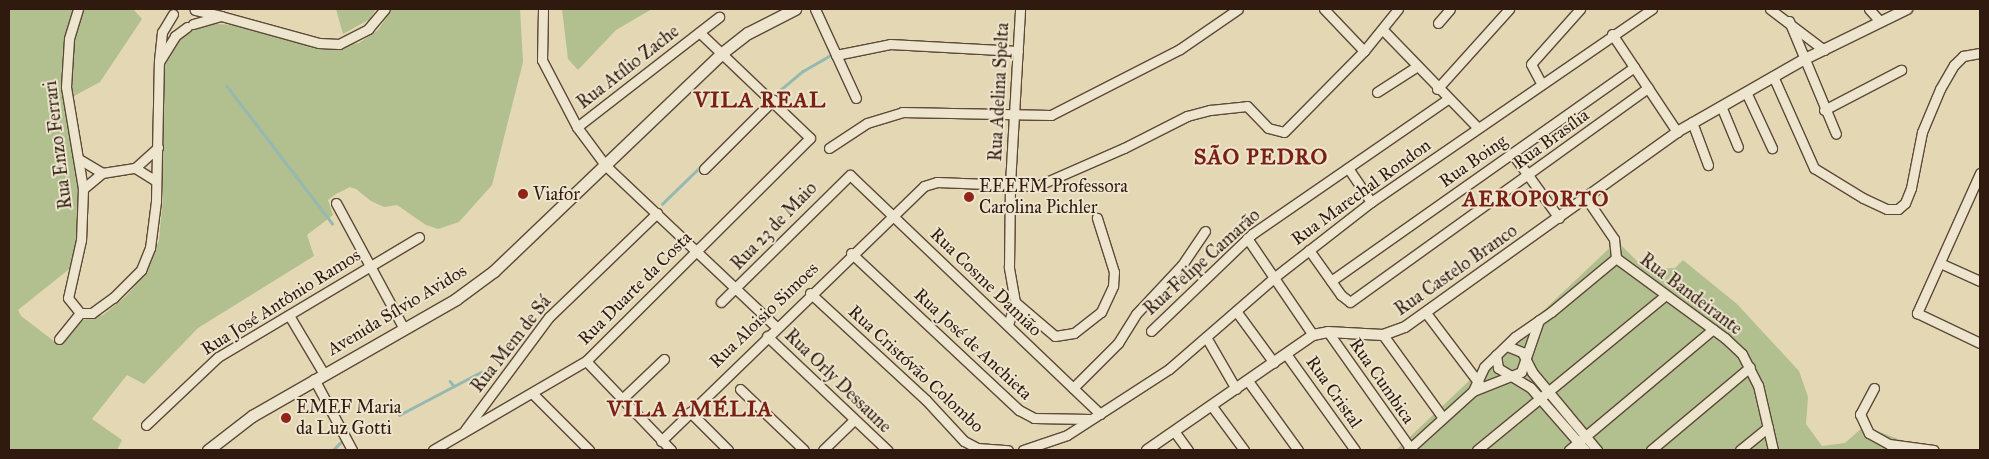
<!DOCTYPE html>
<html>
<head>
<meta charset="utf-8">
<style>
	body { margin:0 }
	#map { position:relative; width:1989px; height:459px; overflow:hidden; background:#e4d7b4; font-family:"IM FELL Great Primer",serif }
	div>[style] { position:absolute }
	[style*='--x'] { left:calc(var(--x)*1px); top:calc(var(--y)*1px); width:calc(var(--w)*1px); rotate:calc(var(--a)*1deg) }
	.green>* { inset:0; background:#b2bf8f }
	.stream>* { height:2.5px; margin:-1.25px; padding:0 1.25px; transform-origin:1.25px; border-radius:1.25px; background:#95b9b1 }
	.roads { filter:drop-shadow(1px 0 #5d4938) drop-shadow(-1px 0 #5d4938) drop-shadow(0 1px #5d4938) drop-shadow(0 -1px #5d4938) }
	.minor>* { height:9px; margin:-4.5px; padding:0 4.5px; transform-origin:4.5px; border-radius:4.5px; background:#ede5ce }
	.tertiary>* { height:10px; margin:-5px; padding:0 5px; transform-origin:5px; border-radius:5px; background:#ede5ce }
	.secondary>* { height:11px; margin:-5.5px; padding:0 5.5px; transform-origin:5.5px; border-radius:5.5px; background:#ede5ce }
	.dots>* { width:14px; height:14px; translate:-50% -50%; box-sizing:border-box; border:2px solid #ede5ce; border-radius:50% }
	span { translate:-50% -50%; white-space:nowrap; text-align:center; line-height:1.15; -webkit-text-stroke:4px #ede5ce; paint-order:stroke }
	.street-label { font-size:18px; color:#301a0f }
	.poi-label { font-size:18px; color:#301a0f }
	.left { translate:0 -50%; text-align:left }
	.district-label { font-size:22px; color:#7a1f14; font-weight:700; letter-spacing:1px }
	.frame { position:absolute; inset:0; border:10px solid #301a0f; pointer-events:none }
</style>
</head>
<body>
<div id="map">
	<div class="green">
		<div style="clip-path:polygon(9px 9px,133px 9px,142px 19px,100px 82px,74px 96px,69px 114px,87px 204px,78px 262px,18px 310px,21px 316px,59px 345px,83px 320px,103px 315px,126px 296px,145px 275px,159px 240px,163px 197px,159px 125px,166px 56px,180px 35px,200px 23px,235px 25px,328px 48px,359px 43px,378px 30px,392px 9px,520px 9px,523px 62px,492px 185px,459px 222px,438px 229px,426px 225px,397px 205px,384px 207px,371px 201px,356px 189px,350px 187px,336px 194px,328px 200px,333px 215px,307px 235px,314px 256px,198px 328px,144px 384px,127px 375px,92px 419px,122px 440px,117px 450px,9px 450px)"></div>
		<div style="clip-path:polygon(336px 9px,376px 9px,370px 19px,343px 34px)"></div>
		<div style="clip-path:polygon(562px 9px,652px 9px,616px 30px,578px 70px,568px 59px)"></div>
		<div style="clip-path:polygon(1617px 241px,1637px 261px,1657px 269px,1675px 268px,1683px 260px,1737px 304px,1799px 371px,1808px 397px,1806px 424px,1822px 446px,1845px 443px,1864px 426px,1927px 450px,1396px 450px)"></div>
	</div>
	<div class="stream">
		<div style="--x:227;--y:86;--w:173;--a:52.5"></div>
		<div style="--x:779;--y:91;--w:31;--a:-40"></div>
		<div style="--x:803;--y:71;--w:34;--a:-30"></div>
		<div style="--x:662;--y:204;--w:56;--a:-44.3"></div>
		<div style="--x:450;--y:381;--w:6;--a:51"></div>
		<div style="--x:399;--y:415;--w:93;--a:-27.7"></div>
		<div style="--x:333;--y:450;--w:11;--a:-45"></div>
	</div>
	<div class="roads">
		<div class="minor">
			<div style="--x:78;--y:9;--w:31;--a:107"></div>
			<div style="--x:69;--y:39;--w:48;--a:93.6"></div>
			<div style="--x:66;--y:87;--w:103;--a:80.5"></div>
			<div style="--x:83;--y:189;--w:51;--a:92.2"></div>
			<div style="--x:81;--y:240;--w:59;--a:102.6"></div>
			<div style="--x:68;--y:298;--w:19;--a:51"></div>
			<div style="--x:80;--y:313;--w:12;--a:0"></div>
			<div style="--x:92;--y:313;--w:26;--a:-36"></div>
			<div style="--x:113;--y:298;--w:40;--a:-45"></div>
			<div style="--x:141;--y:270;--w:24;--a:-68"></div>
			<div style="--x:150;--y:248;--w:47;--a:-82.7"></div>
			<div style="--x:156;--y:201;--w:139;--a:-88.8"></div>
			<div style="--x:543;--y:9;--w:51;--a:91.1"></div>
			<div style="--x:542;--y:60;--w:76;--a:62.4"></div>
			<div style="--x:577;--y:127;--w:49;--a:53.4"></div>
			<div style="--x:606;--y:166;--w:234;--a:43.4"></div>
			<div style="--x:815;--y:9;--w:98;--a:65.3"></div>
			<div style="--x:1324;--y:9;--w:58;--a:46.4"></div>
			<div style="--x:1770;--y:9;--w:68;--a:37.2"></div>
			<div style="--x:1869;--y:9;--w:15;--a:48"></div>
			<div style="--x:173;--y:14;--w:21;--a:121"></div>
			<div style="--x:162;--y:32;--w:30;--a:96"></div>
			<div style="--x:159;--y:62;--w:31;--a:-58"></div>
			<div style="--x:175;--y:36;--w:15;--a:-37"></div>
			<div style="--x:221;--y:16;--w:102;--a:15.4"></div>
			<div style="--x:319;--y:43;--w:20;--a:3"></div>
			<div style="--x:339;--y:44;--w:33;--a:-27"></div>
			<div style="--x:368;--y:29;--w:26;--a:-50"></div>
			<div style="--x:1789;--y:21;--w:122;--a:67.4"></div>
			<div style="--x:1438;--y:23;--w:18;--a:-49"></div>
			<div style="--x:193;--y:24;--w:29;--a:-16"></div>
			<div style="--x:221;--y:16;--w:27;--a:-167"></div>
			<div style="--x:1383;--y:30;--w:135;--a:45.9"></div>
			<div style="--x:1612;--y:34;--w:118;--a:56.4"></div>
			<div style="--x:836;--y:55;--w:55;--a:-11.5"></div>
			<div style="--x:890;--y:44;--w:128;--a:3.1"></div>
			<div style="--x:1773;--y:76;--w:101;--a:66"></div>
			<div style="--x:1814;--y:168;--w:57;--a:31.5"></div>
			<div style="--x:1863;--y:198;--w:26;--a:25"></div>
			<div style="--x:1887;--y:209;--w:11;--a:0"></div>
			<div style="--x:1898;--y:209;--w:9;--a:-41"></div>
			<div style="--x:1905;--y:203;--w:16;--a:-68"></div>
			<div style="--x:1911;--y:188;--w:57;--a:-78.9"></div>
			<div style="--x:1922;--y:132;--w:47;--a:-67.3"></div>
			<div style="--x:1940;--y:89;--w:28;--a:-60"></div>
			<div style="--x:1954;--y:65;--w:13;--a:-45"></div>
			<div style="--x:1963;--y:56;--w:17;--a:-10"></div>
			<div style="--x:1541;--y:83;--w:21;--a:-118"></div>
			<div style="--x:1531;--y:64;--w:74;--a:-48.3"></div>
			<div style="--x:1437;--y:89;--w:108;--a:-48"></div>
			<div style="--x:1377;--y:92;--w:46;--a:-32.7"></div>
			<div style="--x:1746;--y:92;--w:62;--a:65.1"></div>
			<div style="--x:1721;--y:106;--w:44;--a:67.5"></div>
			<div style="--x:1824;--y:110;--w:87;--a:-27.5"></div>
			<div style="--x:1692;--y:122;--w:46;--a:69.6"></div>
			<div style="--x:577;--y:127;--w:180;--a:-37.8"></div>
			<div style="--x:829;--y:148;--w:45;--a:-33.3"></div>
			<div style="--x:867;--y:123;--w:37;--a:-17"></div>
			<div style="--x:902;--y:112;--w:149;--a:1.2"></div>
			<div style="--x:1051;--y:115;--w:145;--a:-27.1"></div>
			<div style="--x:1180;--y:49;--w:70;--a:-34.6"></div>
			<div style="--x:1512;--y:153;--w:80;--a:54.1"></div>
			<div style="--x:79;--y:159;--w:27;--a:31"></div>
			<div style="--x:102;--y:173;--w:25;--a:140"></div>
			<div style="--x:1348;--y:168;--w:41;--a:55.9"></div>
			<div style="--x:704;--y:169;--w:98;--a:-45"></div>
			<div style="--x:102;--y:173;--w:33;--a:-9"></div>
			<div style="--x:1980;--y:173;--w:154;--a:114.2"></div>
			<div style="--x:1917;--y:313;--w:70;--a:25.5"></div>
			<div style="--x:156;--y:181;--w:25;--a:-148"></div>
			<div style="--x:135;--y:168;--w:31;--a:-42"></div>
			<div style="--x:1586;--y:198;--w:50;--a:55.7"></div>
			<div style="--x:1614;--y:239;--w:19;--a:84"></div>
			<div style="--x:336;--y:203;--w:143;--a:61.6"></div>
			<div style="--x:1247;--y:238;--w:117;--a:55.8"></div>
			<div style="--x:1309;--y:250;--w:55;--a:54.6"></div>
			<div style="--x:1341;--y:295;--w:11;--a:38"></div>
			<div style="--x:1350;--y:302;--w:367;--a:-35.7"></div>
			<div style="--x:851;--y:253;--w:230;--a:43.1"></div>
			<div style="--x:1019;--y:410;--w:17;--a:28"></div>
			<div style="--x:1034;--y:418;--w:56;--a:1"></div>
			<div style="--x:1616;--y:258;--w:135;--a:36.3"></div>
			<div style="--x:1725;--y:338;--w:23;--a:43"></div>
			<div style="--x:1742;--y:354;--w:35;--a:63"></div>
			<div style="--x:1758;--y:385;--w:67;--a:77"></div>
			<div style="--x:1940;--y:263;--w:44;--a:24.2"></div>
			<div style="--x:1331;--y:281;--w:371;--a:-35.2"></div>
			<div style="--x:810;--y:293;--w:158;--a:42.7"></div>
			<div style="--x:926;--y:400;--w:56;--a:47.2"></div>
			<div style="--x:964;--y:441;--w:15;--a:28"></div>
			<div style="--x:977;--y:448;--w:31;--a:4"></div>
			<div style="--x:721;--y:302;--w:181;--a:-44.6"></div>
			<div style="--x:850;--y:175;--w:346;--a:43.7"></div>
			<div style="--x:1015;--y:302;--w:52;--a:40.4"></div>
			<div style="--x:1055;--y:336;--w:19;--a:-9"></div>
			<div style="--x:1074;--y:333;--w:34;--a:-38"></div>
			<div style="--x:1101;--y:312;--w:29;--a:-65"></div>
			<div style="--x:1113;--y:286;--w:14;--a:-86"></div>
			<div style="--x:1114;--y:272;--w:57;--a:-107.5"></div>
			<div style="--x:1236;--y:311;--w:64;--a:53.8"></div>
			<div style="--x:1426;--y:313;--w:88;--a:52.9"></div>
			<div style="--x:290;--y:317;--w:66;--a:59.2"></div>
			<div style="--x:1008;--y:325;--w:24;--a:-73"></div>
			<div style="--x:1015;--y:302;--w:36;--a:-100"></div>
			<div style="--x:1009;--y:267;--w:83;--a:-89.3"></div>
			<div style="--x:1010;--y:184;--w:175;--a:-86.7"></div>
			<div style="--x:1151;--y:331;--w:140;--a:-43.8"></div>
			<div style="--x:1252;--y:234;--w:238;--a:-34.6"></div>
			<div style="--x:1328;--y:332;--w:142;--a:54.7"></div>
			<div style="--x:1383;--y:335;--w:102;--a:54.1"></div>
			<div style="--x:767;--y:336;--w:166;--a:43.5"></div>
			<div style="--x:1206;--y:337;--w:60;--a:60"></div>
			<div style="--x:59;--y:339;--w:33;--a:-51"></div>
			<div style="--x:1507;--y:346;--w:16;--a:22"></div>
			<div style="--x:1522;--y:352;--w:22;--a:63"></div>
			<div style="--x:1532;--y:372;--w:102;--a:50.2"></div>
			<div style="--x:1286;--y:354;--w:118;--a:54.3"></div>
			<div style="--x:1496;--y:355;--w:13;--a:81"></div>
			<div style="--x:1498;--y:368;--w:37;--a:31"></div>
			<div style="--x:1530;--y:387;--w:84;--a:48.9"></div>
			<div style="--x:586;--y:361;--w:123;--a:46.3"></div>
			<div style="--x:314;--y:379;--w:81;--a:61.8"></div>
			<div style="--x:1248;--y:381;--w:85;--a:54.1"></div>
			<div style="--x:1073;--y:388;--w:64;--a:-45"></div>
			<div style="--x:1118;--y:343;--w:34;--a:-58"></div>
			<div style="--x:1136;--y:314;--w:67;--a:-46.8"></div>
			<div style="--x:1182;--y:265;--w:41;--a:-55.9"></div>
			<div style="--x:1874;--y:388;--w:30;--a:118"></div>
			<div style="--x:1860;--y:414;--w:21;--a:65"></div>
			<div style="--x:1869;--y:433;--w:23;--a:29"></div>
			<div style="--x:1889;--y:444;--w:45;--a:7.6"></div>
			<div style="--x:740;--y:389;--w:88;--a:43.6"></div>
			<div style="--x:1473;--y:391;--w:26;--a:-65"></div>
			<div style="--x:1484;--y:367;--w:43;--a:-44.1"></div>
			<div style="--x:1515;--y:337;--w:44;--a:-34.8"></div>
			<div style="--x:1551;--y:312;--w:85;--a:-39.7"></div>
			<div style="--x:532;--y:393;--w:81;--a:45"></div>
			<div style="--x:622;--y:399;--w:58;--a:-43.6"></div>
			<div style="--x:1211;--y:405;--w:56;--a:53.7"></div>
			<div style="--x:690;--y:412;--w:54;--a:45"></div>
			<div style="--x:146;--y:425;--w:99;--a:-43.4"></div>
			<div style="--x:218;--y:357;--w:234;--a:-30.8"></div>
			<div style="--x:465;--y:430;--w:141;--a:-53.4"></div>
			<div style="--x:549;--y:317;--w:150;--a:-43.9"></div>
			<div style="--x:1174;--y:431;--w:24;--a:54"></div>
			<div style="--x:661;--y:441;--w:366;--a:-44.1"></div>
			<div style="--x:924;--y:186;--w:14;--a:-17"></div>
			<div style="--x:937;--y:182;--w:100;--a:2.3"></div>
			<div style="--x:1037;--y:186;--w:95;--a:-23.6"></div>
			<div style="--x:1124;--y:148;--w:71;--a:-26.9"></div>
			<div style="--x:1187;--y:116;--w:24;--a:-15"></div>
			<div style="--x:1210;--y:110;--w:37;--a:-6"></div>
			<div style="--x:1247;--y:106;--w:30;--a:46"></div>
			<div style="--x:1268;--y:128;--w:16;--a:14"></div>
			<div style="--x:1284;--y:132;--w:114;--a:-45.4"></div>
			<div style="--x:1364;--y:51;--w:54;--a:-51"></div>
			<div style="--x:433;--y:450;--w:177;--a:-30.2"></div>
			<div style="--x:586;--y:361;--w:316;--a:-44.9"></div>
			<div style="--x:810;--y:138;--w:153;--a:-136.3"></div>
			<div style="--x:823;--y:450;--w:43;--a:-44.1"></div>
			<div style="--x:1023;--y:450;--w:46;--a:-18.8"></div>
			<div style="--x:1067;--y:435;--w:121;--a:-32.9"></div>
			<div style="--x:1169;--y:369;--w:142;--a:-41"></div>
			<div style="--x:1276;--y:276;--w:120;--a:-37.9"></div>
			<div style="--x:1371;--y:202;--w:341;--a:-34.5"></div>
			<div style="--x:1408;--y:450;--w:88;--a:-42.2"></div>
			<div style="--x:1473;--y:391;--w:52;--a:-21.6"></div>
			<div style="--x:1521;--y:372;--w:55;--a:-70.9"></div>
			<div style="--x:1477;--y:450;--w:244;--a:-39.4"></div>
			<div style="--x:1569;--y:450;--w:188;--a:-40"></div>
			<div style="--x:1651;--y:450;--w:129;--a:-40"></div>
			<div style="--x:1740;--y:450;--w:36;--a:-39"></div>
		</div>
		<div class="tertiary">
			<div style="--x:1147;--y:450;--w:202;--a:-34.7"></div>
			<div style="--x:1313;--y:335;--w:15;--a:-11"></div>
			<div style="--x:1328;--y:332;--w:55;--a:3.1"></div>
			<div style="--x:1383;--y:335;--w:23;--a:-20"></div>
			<div style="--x:1405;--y:327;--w:335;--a:-35.6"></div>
			<div style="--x:1677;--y:132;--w:147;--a:-29.7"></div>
			<div style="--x:1805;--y:59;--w:114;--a:-26.1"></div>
		</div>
		<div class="secondary">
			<div style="--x:208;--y:450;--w:56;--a:-37.7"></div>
			<div style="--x:252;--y:416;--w:235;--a:-29.8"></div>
			<div style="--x:456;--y:299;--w:47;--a:-36.4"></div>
			<div style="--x:494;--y:271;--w:315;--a:-43.7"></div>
			<div style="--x:722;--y:53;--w:33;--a:-38"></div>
			<div style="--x:748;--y:33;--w:53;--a:-27.1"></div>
		</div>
	</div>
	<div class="dots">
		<div style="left:523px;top:194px;background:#8f2418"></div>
		<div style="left:969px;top:197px;background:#8f2418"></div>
		<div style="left:286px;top:418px;background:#8f2418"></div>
	</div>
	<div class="street-label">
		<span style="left:628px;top:67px;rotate:-38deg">Rua Atílio Zache</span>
		<span style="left:999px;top:92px;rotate:-87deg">Rua Adelina Spelta</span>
		<span style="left:1551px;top:139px;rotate:-36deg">Rua Brasília</span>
		<span style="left:58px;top:145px;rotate:-97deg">Rua Enzo Ferrari</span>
		<span style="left:1473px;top:161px;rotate:-35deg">Rua Boing</span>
		<span style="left:1361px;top:192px;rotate:-36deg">Rua Marechal Rondon</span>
		<span style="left:774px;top:226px;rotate:-46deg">Rua 23 de Maio</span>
		<span style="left:1202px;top:262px;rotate:-42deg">Rua Felipe Camarão</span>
		<span style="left:1456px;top:270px;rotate:-35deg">Rua Castelo Branco</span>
		<span style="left:986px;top:282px;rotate:44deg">Rua Cosme Damião</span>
		<span style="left:635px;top:288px;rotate:-45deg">Rua Duarte da Costa</span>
		<span style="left:1691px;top:294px;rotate:37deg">Rua Bandeirante</span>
		<span style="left:281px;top:302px;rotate:-32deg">Rua José Antônio Ramos</span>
		<span style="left:397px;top:310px;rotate:-31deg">Avenida Sílvio Avidos</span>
		<span style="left:764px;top:315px;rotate:-44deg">Rua Aloisio Simoes</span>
		<span style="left:511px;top:344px;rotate:-52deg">Rua Mem de Sá</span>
		<span style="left:973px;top:344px;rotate:43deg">Rua José de Anchieta</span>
		<span style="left:916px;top:369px;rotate:43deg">Rua Cristóvão Colombo</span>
		<span style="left:838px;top:381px;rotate:44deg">Rua Orly Dessaune</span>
		<span style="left:1382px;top:381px;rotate:55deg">Rua Cumbica</span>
		<span style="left:1334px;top:392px;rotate:55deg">Rua Cristal</span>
	</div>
	<div class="poi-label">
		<span class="left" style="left:979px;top:197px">EEEFM Professora<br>Carolina Pichler</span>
		<span class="left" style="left:533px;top:194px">Viafor</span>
		<span class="left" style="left:296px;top:418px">EMEF Maria<br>da Luz Gotti</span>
	</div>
	<div class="district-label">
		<span style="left:760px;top:100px">VILA REAL</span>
		<span style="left:1261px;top:157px">SÃO PEDRO</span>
		<span style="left:1536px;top:199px">AEROPORTO</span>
		<span style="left:690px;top:409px">VILA AMÉLIA</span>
	</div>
	<div class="frame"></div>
</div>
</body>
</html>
